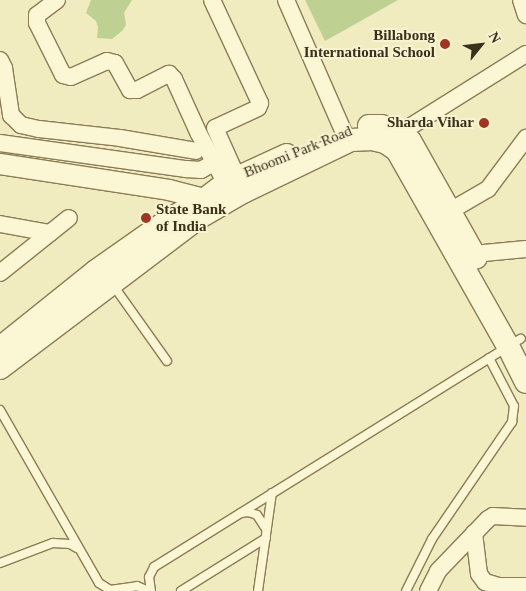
<!DOCTYPE html>
<html>
<head>
<meta charset="utf-8">
<style>
	body { margin:0 }
	#map { position:relative; width:526px; height:591px; overflow:hidden; background:#f1ebc0; font-family:"Times New Roman",serif }
	div>[style] { position:absolute }
	[style*='--x'] { left:calc(var(--x)*1px); top:calc(var(--y)*1px); width:calc(var(--w)*1px); rotate:calc(var(--a)*1deg) }
	.green>* { inset:0; background:#bfd093 }
	.roads { filter:drop-shadow(1px 0 #8c7c56) drop-shadow(-1px 0 #8c7c56) drop-shadow(0 1px #8c7c56) drop-shadow(0 -1px #8c7c56) }
	.service>* { height:8px; margin:-4px; padding:0 4px; transform-origin:4px; border-radius:4px; background:#fbf6d4 }
	.minor>* { height:16px; margin:-8px; padding:0 8px; transform-origin:8px; border-radius:8px; background:#fbf6d4 }
	.tertiary>* { height:20px; margin:-10px; padding:0 10px; transform-origin:10px; border-radius:10px; background:#fbf6d4 }
	.secondary>* { height:22px; margin:-11px; padding:0 11px; transform-origin:11px; border-radius:11px; background:#fbf6d4 }
	.dots>* { width:14px; height:14px; translate:-50% -50%; box-sizing:border-box; border:2px solid #f8f3d0; border-radius:50% }
	span { translate:-50% -50%; white-space:nowrap; text-align:center; line-height:1.15; -webkit-text-stroke:4px #f8f3d0; paint-order:stroke }
	.poi-label { font-size:15px; color:#3a301c; font-weight:700 }
	.right { translate:-100% -50%; text-align:right }
	.left { translate:0 -50%; text-align:left }
	.street-label { font-size:15px; color:#3a301c }
	.north { position:absolute; left:456px; top:20px; width:50px; height:50px; -webkit-text-stroke:4px #f8f3d0; paint-order:stroke; rotate:61deg; font-size:14px; font-weight:700; line-height:20px; text-align:center; color:#3a301c }
	.north::after { content:''; display:block; margin:auto; width:18px; height:22px; background:#3a301c; clip-path:polygon(50% 0,100% 100%,50% 72%,0 100%) }
</style>
</head>
<body>
<div id="map">
	<div class="green">
		<div style="clip-path:polygon(91px 0,132px 0,124px 13px,126px 25px,122px 31px,112px 39px,97px 38px,98px 27px,96px 21px,86px 13px)"></div>
		<div style="clip-path:polygon(305px 0,398px 0,325px 41px)"></div>
	</div>
	<div class="roads">
		<div class="service">
			<div style="--x:113;--y:285;--w:93;--a:54.6"></div>
			<div style="--x:0;--y:410;--w:199;--a:60.2"></div>
			<div style="--x:99;--y:583;--w:13;--a:32"></div>
			<div style="--x:110;--y:590;--w:27;--a:-8"></div>
			<div style="--x:137;--y:586;--w:13;--a:23"></div>
			<div style="--x:241;--y:513;--w:7;--a:-8"></div>
			<div style="--x:248;--y:512;--w:9;--a:18"></div>
			<div style="--x:257;--y:515;--w:17;--a:57"></div>
			<div style="--x:0;--y:563;--w:57;--a:-20.7"></div>
			<div style="--x:53;--y:543;--w:17;--a:3"></div>
			<div style="--x:70;--y:544;--w:8;--a:30"></div>
			<div style="--x:151;--y:591;--w:14;--a:-98"></div>
			<div style="--x:149;--y:577;--w:11;--a:-63"></div>
			<div style="--x:154;--y:567;--w:432;--a:-31.9"></div>
			<div style="--x:181;--y:591;--w:100;--a:-31.9"></div>
			<div style="--x:258;--y:591;--w:99;--a:-81.9"></div>
			<div style="--x:406;--y:591;--w:58;--a:-63.4"></div>
			<div style="--x:432;--y:539;--w:142;--a:-55.6"></div>
			<div style="--x:512;--y:422;--w:16;--a:-83"></div>
			<div style="--x:514;--y:406;--w:54;--a:-117.5"></div>
		</div>
		<div class="minor">
			<div style="--x:57;--y:0;--w:25;--a:143"></div>
			<div style="--x:37;--y:15;--w:8;--a:90"></div>
			<div style="--x:37;--y:23;--w:58;--a:63.4"></div>
			<div style="--x:63;--y:75;--w:8;--a:14"></div>
			<div style="--x:71;--y:77;--w:39;--a:-24"></div>
			<div style="--x:107;--y:61;--w:8;--a:14"></div>
			<div style="--x:115;--y:63;--w:31;--a:61"></div>
			<div style="--x:130;--y:90;--w:7;--a:0"></div>
			<div style="--x:137;--y:90;--w:36;--a:-27"></div>
			<div style="--x:169;--y:74;--w:7;--a:45"></div>
			<div style="--x:174;--y:79;--w:60;--a:65.6"></div>
			<div style="--x:199;--y:134;--w:67;--a:61.5"></div>
			<div style="--x:212;--y:0;--w:114;--a:65"></div>
			<div style="--x:260;--y:103;--w:5;--a:112"></div>
			<div style="--x:258;--y:108;--w:47;--a:155.1"></div>
			<div style="--x:215;--y:128;--w:66;--a:65.8"></div>
			<div style="--x:286;--y:0;--w:155;--a:66.4"></div>
			<div style="--x:521;--y:0;--w:16;--a:72"></div>
			<div style="--x:0;--y:60;--w:9;--a:63"></div>
			<div style="--x:4;--y:68;--w:48;--a:81.5"></div>
			<div style="--x:11;--y:115;--w:14;--a:45"></div>
			<div style="--x:21;--y:125;--w:18;--a:13"></div>
			<div style="--x:39;--y:129;--w:81;--a:6.3"></div>
			<div style="--x:120;--y:138;--w:77;--a:9.7"></div>
			<div style="--x:392;--y:138;--w:158;--a:-32.1"></div>
			<div style="--x:0;--y:143;--w:188;--a:8"></div>
			<div style="--x:186;--y:169;--w:15;--a:4"></div>
			<div style="--x:201;--y:170;--w:14;--a:-30"></div>
			<div style="--x:450;--y:211;--w:44;--a:-30.1"></div>
			<div style="--x:488;--y:189;--w:64;--a:-53.3"></div>
			<div style="--x:0;--y:224;--w:51;--a:10.2"></div>
			<div style="--x:463;--y:255;--w:63;--a:-5.4"></div>
			<div style="--x:0;--y:273;--w:88;--a:-38.6"></div>
			<div style="--x:474;--y:533;--w:41;--a:83"></div>
			<div style="--x:479;--y:574;--w:10;--a:53"></div>
			<div style="--x:485;--y:582;--w:15;--a:16"></div>
			<div style="--x:499;--y:586;--w:27;--a:0"></div>
			<div style="--x:428;--y:591;--w:22;--a:-63"></div>
			<div style="--x:438;--y:571;--w:72;--a:-46.1"></div>
			<div style="--x:488;--y:519;--w:6;--a:-31"></div>
			<div style="--x:493;--y:516;--w:33;--a:3"></div>
		</div>
		<div class="tertiary">
			<div style="--x:0;--y:164;--w:171;--a:8.7"></div>
			<div style="--x:169;--y:190;--w:49;--a:14.3"></div>
		</div>
		<div class="secondary">
			<div style="--x:369;--y:126;--w:12;--a:0"></div>
			<div style="--x:381;--y:126;--w:21;--a:19"></div>
			<div style="--x:401;--y:133;--w:12;--a:42"></div>
			<div style="--x:410;--y:141;--w:134;--a:60.6"></div>
			<div style="--x:0;--y:348;--w:123;--a:-38.7"></div>
			<div style="--x:96;--y:271;--w:90;--a:-35.1"></div>
			<div style="--x:170;--y:219;--w:40;--a:-29.7"></div>
			<div style="--x:205;--y:199;--w:26;--a:-37"></div>
			<div style="--x:226;--y:183;--w:67;--a:-24.7"></div>
			<div style="--x:0;--y:368;--w:251;--a:-37.1"></div>
			<div style="--x:200;--y:217;--w:50;--a:-30.2"></div>
			<div style="--x:243;--y:192;--w:120;--a:-25.7"></div>
			<div style="--x:351;--y:140;--w:21;--a:-3"></div>
			<div style="--x:372;--y:139;--w:13;--a:13"></div>
			<div style="--x:385;--y:142;--w:14;--a:34"></div>
			<div style="--x:397;--y:150;--w:225;--a:60.5"></div>
			<div style="--x:508;--y:346;--w:40;--a:63.4"></div>
		</div>
	</div>
	<div class="dots">
		<div style="left:445px;top:44px;background:#a03521"></div>
		<div style="left:484px;top:123px;background:#a03521"></div>
		<div style="left:146px;top:218px;background:#a03521"></div>
	</div>
	<div class="poi-label">
		<span class="right" style="left:435px;top:44px">Billabong<br>International School</span>
		<span class="right" style="left:474px;top:123px">Sharda Vihar</span>
		<span class="left" style="left:156px;top:218px">State Bank<br>of India</span>
	</div>
	<div class="street-label">
		<span style="left:298px;top:152px;rotate:-22deg">Bhoomi Park Road</span>
	</div>
	<div class="north">N</div>
</div>
</body>
</html>
